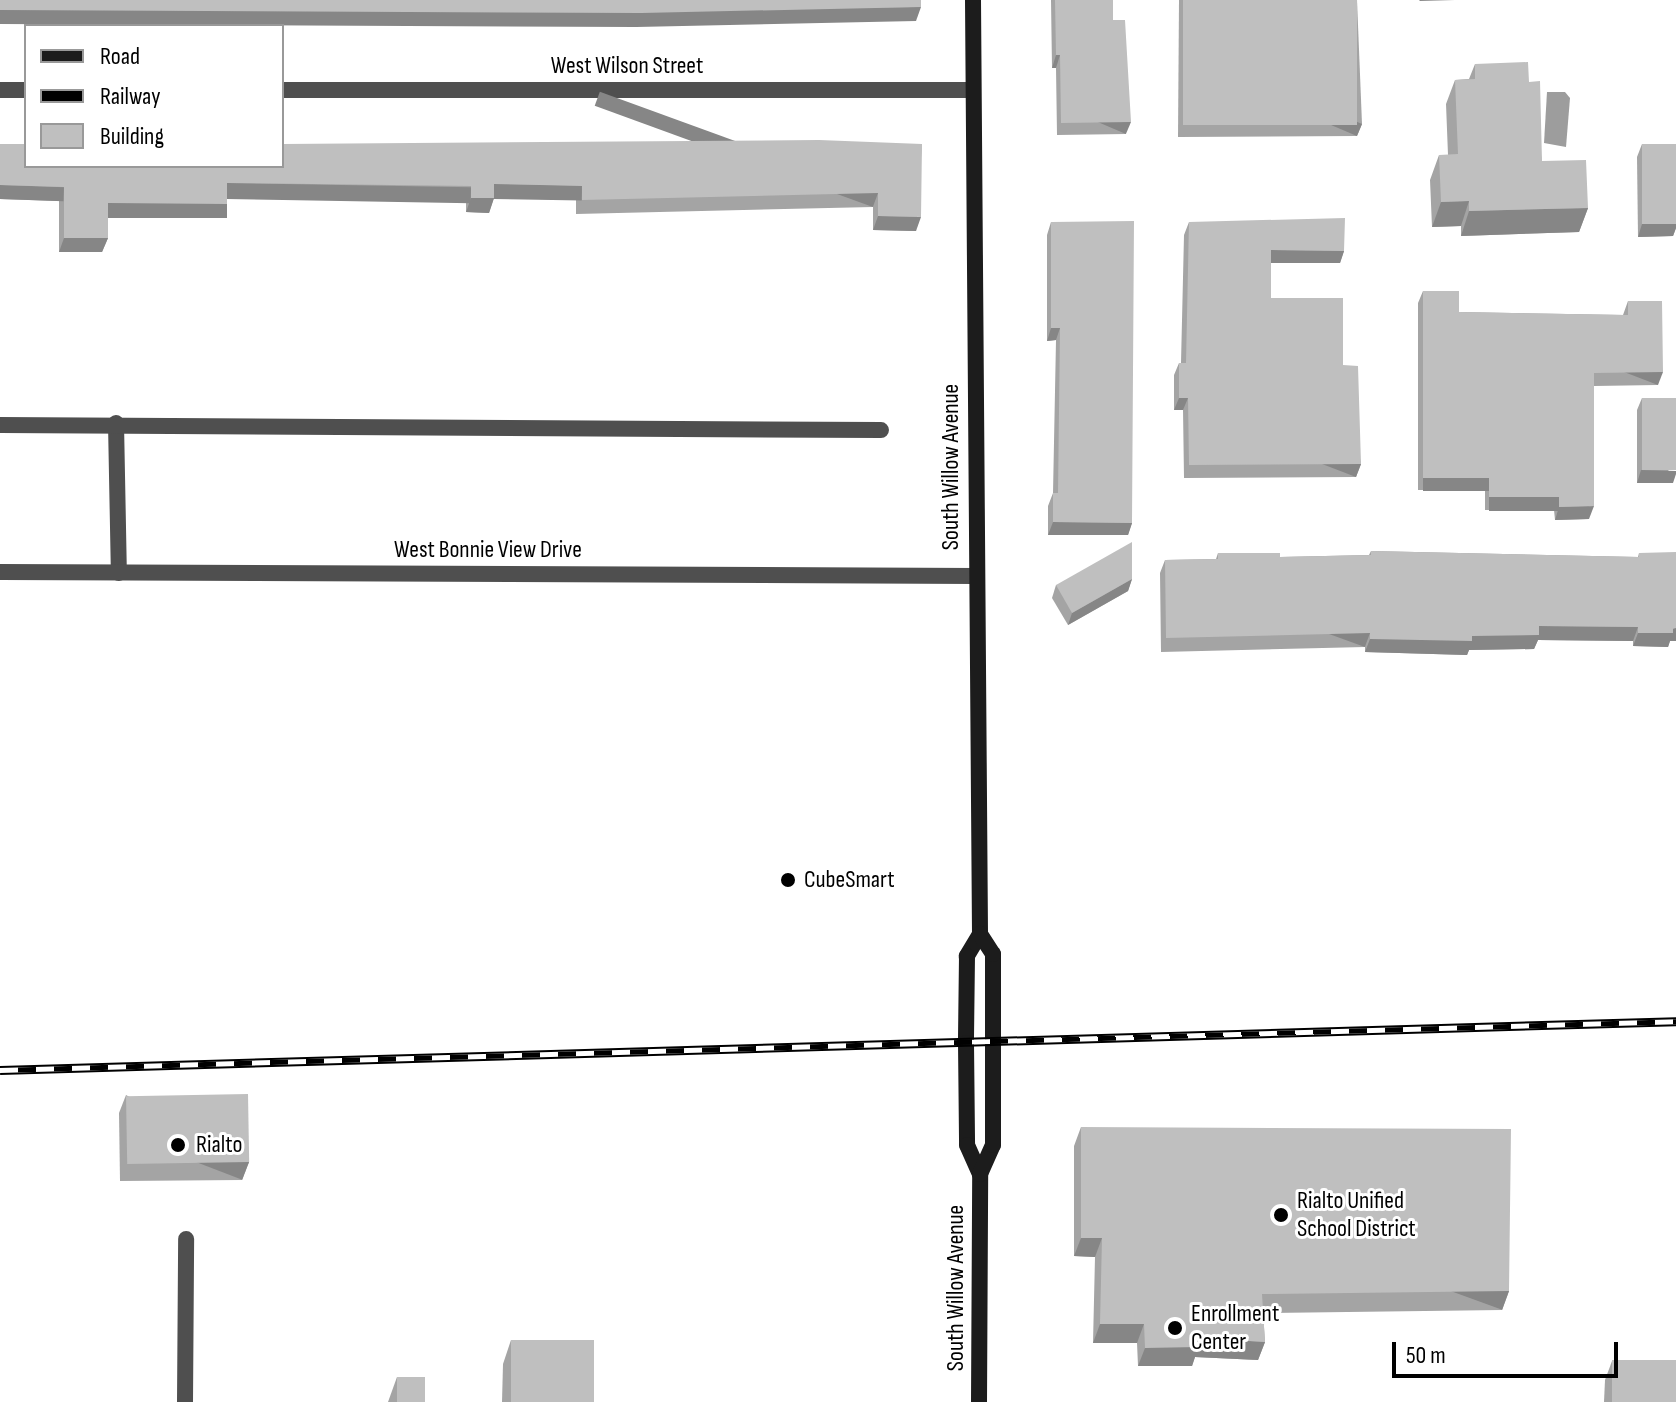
<!DOCTYPE html>
<html>
<head>
<meta charset="utf-8">
<style>
	body { margin:0 }
	#map { position:relative; width:1676px; height:1402px; overflow:hidden; background:#fff; font-family:"Sofia Sans Condensed",sans-serif }
	div>[style] { position:absolute }
	[style*='--x'] { left:calc(var(--x)*1px); top:calc(var(--y)*1px); width:calc(var(--w)*1px); rotate:calc(var(--a)*1deg) }
	.water>* { inset:0; background:#9d9d9d }
	.street>* { height:16px; margin:-8px; padding:0 8px; transform-origin:8px; border-radius:8px; background:#4f4f4f }
	.secondary>* { height:16px; margin:-8px; padding:0 8px; transform-origin:8px; border-radius:8px; background:#1c1c1c }
	.rail>* { height:9px; margin-top:-4.5px; transform-origin:0; background:repeating-linear-gradient(90deg,#fff 0 18px,#000 0 36px); box-sizing:border-box; border-block:2px solid #000 }
	.wall>* { inset:0; background:#a4a4a4 }
	.shaded-wall>* { inset:0; background:#868686; transform-origin:0 0 }
	.building>* { inset:0; background:#bfbfbf; transform-origin:0 0 }
	.dots>* { width:22px; height:22px; translate:-50% -50%; box-sizing:border-box; border:4px solid #fff; border-radius:50% }
	span { translate:-50% -50%; white-space:nowrap; text-align:center; line-height:1.15; -webkit-text-stroke:6px #fff; paint-order:stroke }
	.street-label { font-size:24px; color:#000 }
	.poi-label { font-size:24px; color:#000 }
	.left { translate:0 -50%; text-align:left }
	.legend { position:absolute; left:24px; top:24px; width:260px; height:144px; box-sizing:border-box; background:#fff; border:2px solid #999; margin:0; padding:10px 14px; list-style:none; font-size:24px; color:#000 }
	.legend li { display:flex; align-items:center; gap:16px; height:40px }
	.legend b { width:40px; border:2px solid #999 }
	.scale { position:absolute; left:1392px; top:1342px; width:226px; height:36px; box-sizing:border-box; border:4px solid #000; border-top:0; padding-left:10px; font-size:24px; line-height:28px; white-space:nowrap; color:#000; -webkit-text-stroke:6px #fff; paint-order:stroke }
</style>
</head>
<body>
<div id="map">
	<div class="water">
		<div style="clip-path:polygon(1547px 92px,1565px 92px,1570px 98px,1566px 147px,1544px 143px)"></div>
	</div>
	<div class="street">
		<div style="--x:0;--y:90;--w:26;--a:0"></div>
		<div style="--x:282;--y:90;--w:690;--a:0"></div>
		<div style="--x:116;--y:423;--w:150;--a:88.9"></div>
		<div style="--x:0;--y:425;--w:881;--a:0.33"></div>
		<div style="--x:0;--y:572;--w:976;--a:0.23"></div>
		<div style="--x:185;--y:1402;--w:163;--a:-89.6"></div>
	</div>
	<div class="secondary">
		<div style="--x:973;--y:0;--w:934;--a:89.57"></div>
		<div style="--x:980;--y:934;--w:26;--a:121"></div>
		<div style="--x:967;--y:956;--w:87;--a:90.7"></div>
		<div style="--x:966;--y:1043;--w:102;--a:89.4"></div>
		<div style="--x:967;--y:1145;--w:32;--a:66"></div>
		<div style="--x:979;--y:1402;--w:228;--a:-89.7"></div>
		<div style="--x:980;--y:1174;--w:32;--a:-66"></div>
		<div style="--x:993;--y:1145;--w:191;--a:-90"></div>
		<div style="--x:993;--y:954;--w:24;--a:-123"></div>
	</div>
	<div class="rail">
		<div style="--x:0;--y:1070;--w:1677;--a:-1.67"></div>
	</div>
	<div class="wall">
		<div style="clip-path:polygon(1051px 0,1113px 0,1113px 20px,1126px 134px,1057px 135px,1056px 68px,1052px 68px)"></div>
		<div style="clip-path:polygon(1179px 0,1357px 0,1362px 124px,1357px 136px,1178px 137px)"></div>
		<div style="clip-path:polygon(1475px 64px,1529px 82px,1542px 161px,1588px 208px,1579px 232px,1461px 236px,1461px 226px,1432px 227px,1430px 180px,1439px 155px,1448px 155px,1446px 104px,1455px 80px,1469px 79px)"></div>
		<div style="clip-path:polygon(0 144px,26px 166px,922px 144px,916px 231px,873px 230px,873px 207px,576px 214px,576px 200px,494px 198px,489px 213px,466px 212px,466px 200px,227px 198px,222px 218px,108px 217px,108px 238px,102px 252px,59px 252px,59px 201px,0 199px)"></div>
		<div style="clip-path:polygon(1642px 144px,1676px 144px,1676px 228px,1673px 236px,1638px 237px,1637px 157px)"></div>
		<div style="clip-path:polygon(1051px 222px,1132px 523px,1128px 535px,1048px 535px,1048px 506px,1053px 493px,1056px 340px,1047px 341px,1047px 235px)"></div>
		<div style="clip-path:polygon(1189px 222px,1344px 251px,1340px 263px,1271px 263px,1271px 298px,1343px 365px,1361px 464px,1356px 477px,1184px 478px,1183px 410px,1174px 410px,1174px 375px,1179px 363px,1181px 363px,1184px 235px)"></div>
		<div style="clip-path:polygon(1423px 291px,1459px 312px,1623px 315px,1628px 301px,1658px 385px,1594px 386px,1589px 519px,1555px 520px,1554px 510px,1485px 510px,1485px 490px,1418px 490px,1418px 303px)"></div>
		<div style="clip-path:polygon(1642px 398px,1673px 483px,1637px 483px,1637px 410px)"></div>
		<div style="clip-path:polygon(1371px 551px,1638px 557px,1639px 553px,1676px 641px,1670px 641px,1668px 647px,1633px 646px,1633px 641px,1538px 640px,1534px 649px,1469px 650px,1467px 655px,1365px 652px,1365px 647px,1161px 652px,1160px 573px,1165px 560px,1216px 559px,1218px 553px,1280px 557px,1369px 555px)"></div>
		<div style="clip-path:polygon(1132px 579px,1128px 591px,1068px 625px,1052px 598px,1056px 585px)"></div>
		<div style="clip-path:polygon(126px 1095px,249px 1162px,242px 1180px,120px 1181px,119px 1113px)"></div>
		<div style="clip-path:polygon(1081px 1127px,1509px 1291px,1502px 1310px,1263px 1313px,1265px 1342px,1258px 1360px,1195px 1357px,1192px 1366px,1138px 1366px,1137px 1343px,1093px 1343px,1095px 1257px,1074px 1256px,1074px 1146px)"></div>
		<div style="clip-path:polygon(511px 1340px,593px 1402px,502px 1402px,503px 1364px)"></div>
		<div style="clip-path:polygon(1612px 1361px,1676px 1402px,1604px 1402px,1605px 1380px)"></div>
		<div style="clip-path:polygon(397px 1377px,425px 1402px,388px 1402px)"></div>
	</div>
	<div class="shaded-wall">
		<div style="clip-path:polygon(1420px 0,1455px 0,1419px 1px)"></div>
		<div style="clip-path:polygon(921px 7px,916px 21px,636px 27px,0 24px,0 10px)"></div>
		<div style="clip-path:polygon(1056px 55px,1060px 55px,1056px 68px,1052px 68px)"></div>
		<div style="left:1131px;top:122px;width:13px;height:70px;rotate:113deg"></div>
		<div style="left:1362px;top:124px;width:13px;height:179px;rotate:113deg"></div>
		<div style="left:227px;top:183px;width:244px;height:16px;rotate:1deg"></div>
		<div style="left:494px;top:184px;width:88px;height:15px;rotate:1deg"></div>
		<div style="left:0;top:185px;width:64px;height:14px;rotate:2deg"></div>
		<div style="left:878px;top:193px;width:15px;height:296px;rotate:110deg"></div>
		<div style="clip-path:polygon(471px 198px,494px 198px,489px 213px,466px 212px)"></div>
		<div style="clip-path:polygon(1469px 201px,1461px 226px,1432px 227px,1441px 202px)"></div>
		<div style="left:108px;top:203px;width:119px;height:15px"></div>
		<div style="clip-path:polygon(1588px 208px,1579px 232px,1461px 236px,1469px 211px)"></div>
		<div style="clip-path:polygon(878px 216px,921px 217px,916px 231px,873px 230px)"></div>
		<div style="clip-path:polygon(1642px 224px,1676px 224px,1676px 228px,1673px 236px,1638px 237px)"></div>
		<div style="clip-path:polygon(64px 238px,108px 238px,102px 252px,59px 252px)"></div>
		<div style="clip-path:polygon(1271px 250px,1344px 251px,1340px 263px,1267px 263px)"></div>
		<div style="clip-path:polygon(1051px 328px,1060px 328px,1056px 340px,1047px 341px)"></div>
		<div style="left:1663px;top:372px;width:14px;height:69px;rotate:111deg"></div>
		<div style="clip-path:polygon(1179px 398px,1188px 398px,1183px 410px,1174px 410px)"></div>
		<div style="left:1361px;top:464px;width:14px;height:172px;rotate:111deg"></div>
		<div style="clip-path:polygon(1641px 470px,1676px 471px,1676px 474px,1673px 483px,1637px 483px)"></div>
		<div style="left:1423px;top:478px;width:66px;height:13px"></div>
		<div style="left:1489px;top:497px;width:70px;height:14px"></div>
		<div style="clip-path:polygon(1594px 506px,1589px 519px,1555px 520px,1559px 507px)"></div>
		<div style="clip-path:polygon(1053px 522px,1132px 523px,1128px 535px,1048px 535px)"></div>
		<div style="clip-path:polygon(1132px 579px,1128px 591px,1068px 625px,1072px 613px)"></div>
		<div style="clip-path:polygon(1539px 626px,1638px 627px,1633px 641px,1538px 640px,1534px 649px,1469px 650px,1467px 655px,1365px 652px,1370px 639px,1472px 636px)"></div>
		<div style="clip-path:polygon(1676px 628px,1676px 641px,1670px 641px,1668px 647px,1633px 646px,1638px 633px)"></div>
		<div style="left:1370px;top:633px;width:15px;height:204px;rotate:110deg"></div>
		<div style="left:249px;top:1162px;width:19px;height:122px;rotate:111deg"></div>
		<div style="clip-path:polygon(1081px 1238px,1102px 1238px,1095px 1257px,1074px 1256px)"></div>
		<div style="left:1509px;top:1291px;width:20px;height:247px;rotate:110deg"></div>
		<div style="clip-path:polygon(1100px 1324px,1144px 1324px,1137px 1343px,1093px 1343px)"></div>
		<div style="clip-path:polygon(1200px 1338px,1265px 1342px,1258px 1360px,1195px 1357px,1192px 1366px,1138px 1366px,1145px 1348px)"></div>
	</div>
	<div class="building">
		<div style="clip-path:polygon(0 0,921px 0,921px 7px,641px 13px,0 10px)"></div>
		<div style="clip-path:polygon(1055px 0,1113px 0,1113px 20px,1125px 20px,1131px 122px,1061px 123px,1060px 55px,1056px 55px)"></div>
		<div style="left:1183px;top:0;width:174px;height:125px"></div>
		<div style="clip-path:polygon(1528px 62px,1529px 82px,1540px 81px,1542px 161px,1586px 160px,1588px 208px,1469px 211px,1469px 201px,1441px 202px,1439px 155px,1458px 154px,1455px 80px,1475px 79px,1475px 64px)"></div>
		<div style="clip-path:polygon(819px 140px,922px 144px,921px 217px,878px 216px,878px 193px,582px 200px,582px 186px,494px 184px,494px 198px,471px 198px,471px 186px,227px 183px,227px 204px,108px 203px,108px 238px,64px 238px,64px 187px,0 185px,0 144px,26px 144px,26px 166px,282px 166px,282px 144px)"></div>
		<div style="left:1642px;top:144px;width:34px;height:80px"></div>
		<div style="clip-path:polygon(1345px 218px,1344px 251px,1271px 250px,1271px 298px,1343px 298px,1343px 365px,1358px 366px,1361px 464px,1189px 465px,1188px 398px,1179px 398px,1179px 363px,1186px 363px,1189px 222px)"></div>
		<div style="clip-path:polygon(1134px 221px,1132px 523px,1053px 522px,1053px 493px,1058px 493px,1060px 328px,1051px 328px,1051px 222px)"></div>
		<div style="clip-path:polygon(1423px 291px,1459px 291px,1459px 312px,1628px 315px,1628px 301px,1662px 301px,1663px 372px,1594px 373px,1594px 506px,1559px 507px,1559px 497px,1489px 497px,1489px 478px,1423px 478px)"></div>
		<div style="left:1642px;top:398px;width:34px;height:72px"></div>
		<div style="clip-path:polygon(1132px 542px,1132px 579px,1072px 613px,1056px 585px)"></div>
		<div style="clip-path:polygon(1371px 551px,1639px 557px,1639px 553px,1676px 552px,1676px 628px,1673px 628px,1673px 633px,1638px 633px,1638px 627px,1539px 626px,1539px 635px,1472px 636px,1472px 641px,1370px 639px,1370px 633px,1166px 638px,1165px 560px,1218px 559px,1218px 553px,1280px 553px,1280px 557px,1371px 555px)"></div>
		<div style="left:248px;top:1094px;width:68px;height:122px;rotate:89deg"></div>
		<div style="clip-path:polygon(1081px 1127px,1511px 1129px,1509px 1291px,1262px 1294px,1265px 1342px,1200px 1338px,1198px 1347px,1145px 1348px,1144px 1324px,1100px 1324px,1102px 1238px,1081px 1238px)"></div>
		<div style="left:511px;top:1340px;width:83px;height:62px"></div>
		<div style="left:1676px;top:1360px;width:42px;height:64px;rotate:90deg"></div>
		<div style="left:397px;top:1377px;width:28px;height:25px"></div>
	</div>
	<div class="dots">
		<div style="left:788px;top:880px;background:#000"></div>
		<div style="left:178px;top:1145px;background:#000"></div>
		<div style="left:1281px;top:1215px;background:#000"></div>
		<div style="left:1175px;top:1328px;background:#000"></div>
	</div>
	<div class="street-label">
		<span style="left:627px;top:66px">West Wilson Street</span>
		<span style="left:951px;top:467px;rotate:-90deg">South Willow Avenue</span>
		<span style="left:488px;top:550px">West Bonnie View Drive</span>
		<span style="left:956px;top:1288px;rotate:-90deg">South Willow Avenue</span>
	</div>
	<div class="poi-label">
		<span class="left" style="left:804px;top:880px">CubeSmart</span>
		<span class="left" style="left:196px;top:1145px">Rialto</span>
		<span class="left" style="left:1297px;top:1215px">Rialto Unified<br>School District</span>
		<span class="left" style="left:1191px;top:1328px">Enrollment<br>Center</span>
	</div>
	<ul class="legend">
	<li><b style="height:10px;background:#1c1c1c"></b>Road</li>
	<li><b style="height:10px;background:#000"></b>Railway</li>
	<li><b style="height:22px;background:#bfbfbf"></b>Building</li>
	</ul>
	<div class="scale">50 m</div>
</div>
</body>
</html>
